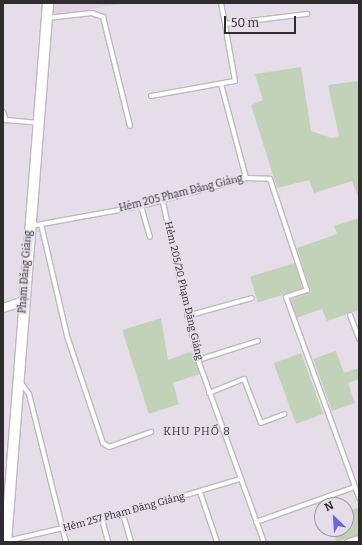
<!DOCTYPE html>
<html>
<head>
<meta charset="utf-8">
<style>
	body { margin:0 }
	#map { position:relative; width:362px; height:545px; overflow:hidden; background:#e5dee8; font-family:Bitter,serif }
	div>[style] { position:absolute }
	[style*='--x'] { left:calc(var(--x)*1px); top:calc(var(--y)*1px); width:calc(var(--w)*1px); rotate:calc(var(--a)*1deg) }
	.education>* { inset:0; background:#e2d1e2 }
	.green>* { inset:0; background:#c2d2b9; transform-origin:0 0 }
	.roads { filter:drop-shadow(1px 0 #beb7c1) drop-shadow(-1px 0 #beb7c1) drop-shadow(0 1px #beb7c1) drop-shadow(0 -1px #beb7c1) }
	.service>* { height:4px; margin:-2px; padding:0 2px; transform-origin:2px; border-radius:2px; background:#fff }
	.minor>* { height:8px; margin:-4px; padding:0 4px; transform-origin:4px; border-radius:4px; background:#fff }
	.tertiary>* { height:10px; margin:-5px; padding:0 5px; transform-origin:5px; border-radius:5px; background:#fff }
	span { translate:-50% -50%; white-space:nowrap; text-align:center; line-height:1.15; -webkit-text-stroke:3px #e5dee8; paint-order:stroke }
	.street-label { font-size:10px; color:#2f2c30 }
	.neighbourhood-label { font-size:11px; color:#39333b; letter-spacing:1px }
	.frame { position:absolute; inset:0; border:4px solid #2f2c30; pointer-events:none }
	.north { position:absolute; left:314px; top:497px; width:40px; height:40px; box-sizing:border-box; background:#e5dee8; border:1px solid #9c979e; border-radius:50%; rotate:335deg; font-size:11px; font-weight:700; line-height:16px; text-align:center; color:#2f2c30 }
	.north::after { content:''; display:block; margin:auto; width:14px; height:18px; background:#6c65df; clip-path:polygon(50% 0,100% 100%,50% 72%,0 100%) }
	.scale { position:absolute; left:224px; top:16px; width:72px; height:18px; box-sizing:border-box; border:2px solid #2f2c30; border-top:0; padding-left:5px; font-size:12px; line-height:14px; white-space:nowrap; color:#2f2c30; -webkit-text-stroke:3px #e5dee8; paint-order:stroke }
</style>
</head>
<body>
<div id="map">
	<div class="education">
		<div style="clip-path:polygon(54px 3px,120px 3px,120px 4px,53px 16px)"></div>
	</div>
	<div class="green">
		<div style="clip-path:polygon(301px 67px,311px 131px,332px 138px,339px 136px,328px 85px,359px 81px,359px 199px,352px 181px,314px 193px,309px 180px,277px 188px,251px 105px,263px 100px,255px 74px)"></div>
		<div style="clip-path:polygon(359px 218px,359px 310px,327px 321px,322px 309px,296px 318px,290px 300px,311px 292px,297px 248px,337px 234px,334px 226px)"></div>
		<div style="left:295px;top:263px;width:27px;height:47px;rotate:73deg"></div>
		<div style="clip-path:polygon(161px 318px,168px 360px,193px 351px,200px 374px,173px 383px,179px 404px,149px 414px,122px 330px)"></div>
		<div style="clip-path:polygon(336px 351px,344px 373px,359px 368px,359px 379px,348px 383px,355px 403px,332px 411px,313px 359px)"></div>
		<div style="left:301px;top:353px;width:65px;height:29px;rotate:70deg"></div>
		<div style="clip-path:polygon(358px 508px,359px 535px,336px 542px,333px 529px,346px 529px,346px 512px)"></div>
	</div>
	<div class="roads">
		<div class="service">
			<div style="--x:221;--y:3;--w:21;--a:79"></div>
			<div style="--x:225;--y:24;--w:83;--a:-7"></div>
			<div style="--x:47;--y:18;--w:45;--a:-6.3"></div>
			<div style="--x:92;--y:13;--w:12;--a:20"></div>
			<div style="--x:103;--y:17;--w:112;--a:76.1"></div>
			<div style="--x:221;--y:84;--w:97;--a:75.1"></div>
			<div style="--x:151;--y:96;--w:85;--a:-10.1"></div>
			<div style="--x:235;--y:81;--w:58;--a:-100"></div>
			<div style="--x:3;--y:112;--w:9;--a:69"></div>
			<div style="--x:6;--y:120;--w:33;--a:5"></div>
			<div style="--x:162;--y:198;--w:166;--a:77.5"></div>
			<div style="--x:198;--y:360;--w:194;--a:70.1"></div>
			<div style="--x:141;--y:206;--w:32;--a:74"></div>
			<div style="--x:41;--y:224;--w:115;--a:76.9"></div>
			<div style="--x:67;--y:336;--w:113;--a:71.4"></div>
			<div style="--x:103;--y:443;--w:7;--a:34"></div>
			<div style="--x:109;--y:447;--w:45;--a:-19.7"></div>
			<div style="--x:31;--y:226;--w:112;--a:-10.3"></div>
			<div style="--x:141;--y:206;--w:109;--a:-14.9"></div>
			<div style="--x:246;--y:178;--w:24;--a:2"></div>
			<div style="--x:270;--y:179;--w:117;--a:71.6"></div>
			<div style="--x:307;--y:290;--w:22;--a:162"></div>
			<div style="--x:286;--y:297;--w:214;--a:70"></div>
			<div style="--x:350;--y:315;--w:26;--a:69"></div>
			<div style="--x:187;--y:316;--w:67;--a:-15.5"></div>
			<div style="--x:198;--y:360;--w:63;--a:-17.6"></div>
			<div style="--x:21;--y:383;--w:14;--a:54"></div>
			<div style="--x:29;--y:394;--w:153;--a:76"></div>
			<div style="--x:209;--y:393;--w:38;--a:-22"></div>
			<div style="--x:244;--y:379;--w:47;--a:68.9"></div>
			<div style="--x:261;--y:423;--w:25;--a:-21"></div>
			<div style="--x:200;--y:492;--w:53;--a:71.2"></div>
			<div style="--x:123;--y:514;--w:29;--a:74"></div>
			<div style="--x:102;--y:519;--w:24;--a:75"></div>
			<div style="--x:256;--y:522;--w:105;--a:-19.5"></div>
			<div style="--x:7;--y:541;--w:119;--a:-13.1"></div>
			<div style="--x:123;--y:514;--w:122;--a:-16.7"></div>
			<div style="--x:347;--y:542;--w:13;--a:-18"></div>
		</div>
		<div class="minor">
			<div style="--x:3;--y:308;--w:23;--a:-18"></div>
		</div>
		<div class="tertiary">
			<div style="--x:6;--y:542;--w:541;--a:-85.54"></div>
		</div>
	</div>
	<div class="street-label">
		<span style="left:181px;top:194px;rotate:-14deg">Hẻm 205 Phạm Đăng Giảng</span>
		<span style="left:26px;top:272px;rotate:-86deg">Phạm Đăng Giảng</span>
		<span style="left:183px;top:291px;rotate:77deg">Hẻm 205/20 Phạm Đăng Giảng</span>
		<span style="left:124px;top:513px;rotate:-15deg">Hẻm 257 Phạm Đăng Giảng</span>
	</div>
	<div class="neighbourhood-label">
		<span style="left:197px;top:432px">KHU PHỐ 8</span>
	</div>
	<div class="frame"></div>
	<div class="north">N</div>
	<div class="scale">50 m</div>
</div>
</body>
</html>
